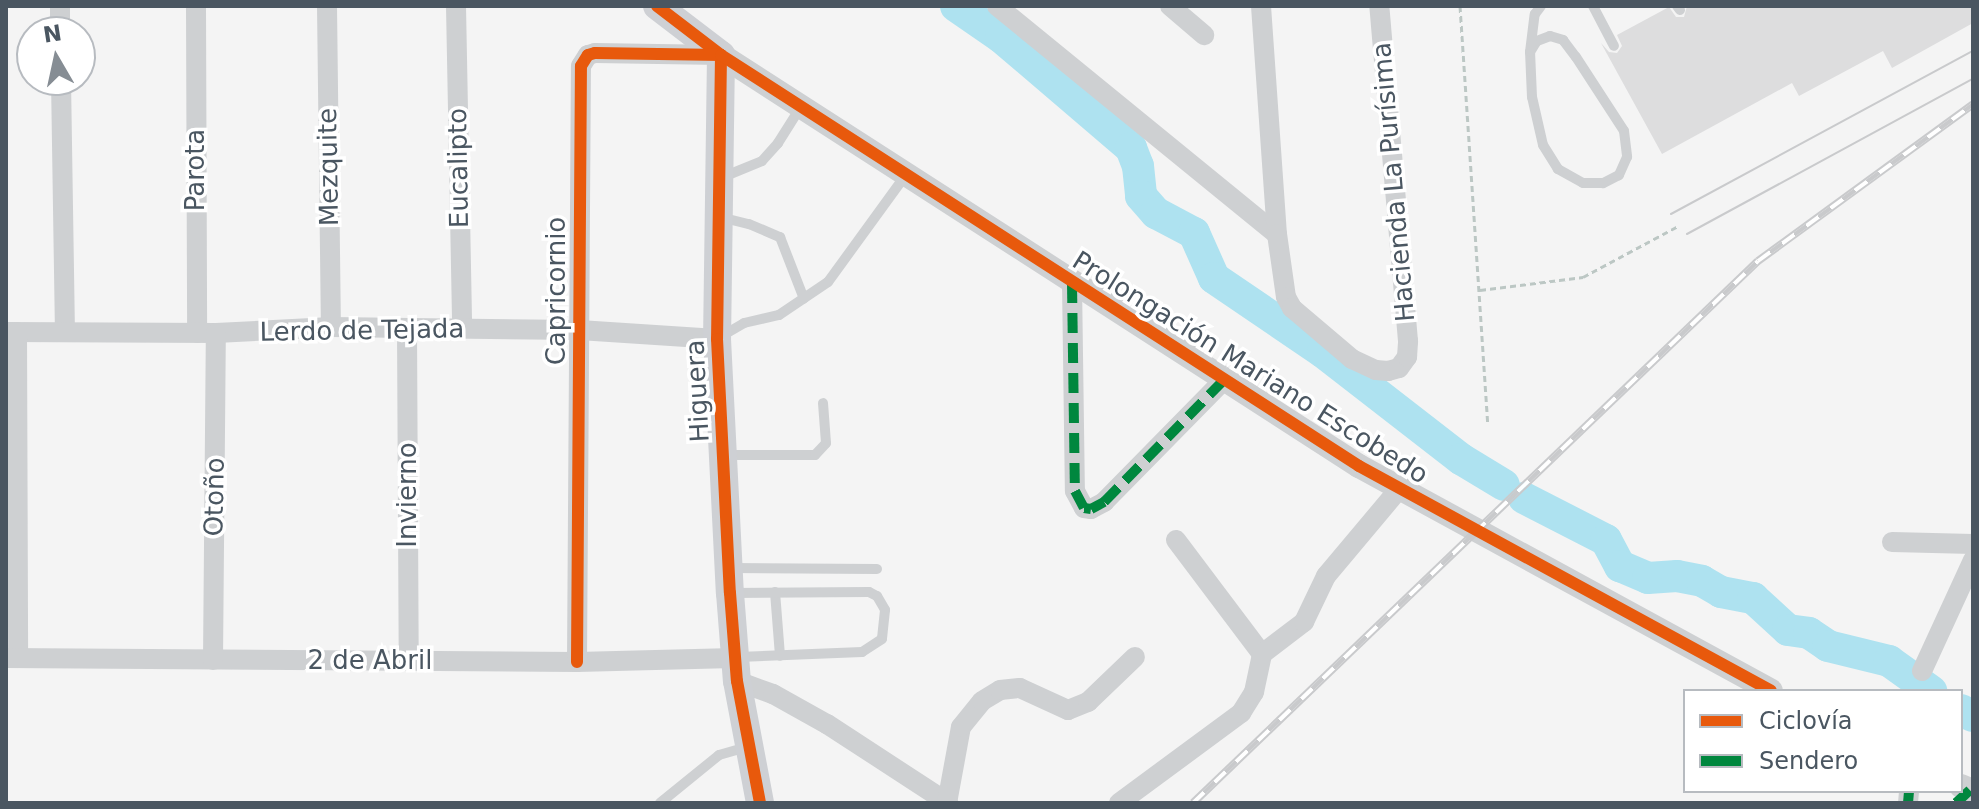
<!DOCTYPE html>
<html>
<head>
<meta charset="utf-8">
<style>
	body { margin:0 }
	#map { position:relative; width:1979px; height:809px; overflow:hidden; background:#f4f4f4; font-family:"DejaVu Sans",sans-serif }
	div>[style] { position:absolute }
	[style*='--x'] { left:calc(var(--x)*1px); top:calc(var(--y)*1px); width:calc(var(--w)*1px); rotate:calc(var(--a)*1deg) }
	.river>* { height:32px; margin:-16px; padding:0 16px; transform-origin:16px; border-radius:16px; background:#aee2f0 }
	.building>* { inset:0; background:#ddddde }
	.path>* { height:3px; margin-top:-1.5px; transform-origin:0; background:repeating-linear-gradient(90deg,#bcc7c4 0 6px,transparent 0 10px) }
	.service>* { height:10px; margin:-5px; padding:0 5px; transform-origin:5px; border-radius:5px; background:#ced0d2 }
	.minor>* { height:20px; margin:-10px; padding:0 10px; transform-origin:10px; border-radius:10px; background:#ced0d2 }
	.tertiary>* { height:24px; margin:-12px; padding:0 12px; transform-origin:12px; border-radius:12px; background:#ced0d2 }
	.secondary>* { height:28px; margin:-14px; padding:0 14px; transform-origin:14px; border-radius:14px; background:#ced0d4 }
	.tram>* { height:2px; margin:-1px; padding:0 1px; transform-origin:1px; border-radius:1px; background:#c9cacc }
	.rail>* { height:8px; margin-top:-4px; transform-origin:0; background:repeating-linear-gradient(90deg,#fff 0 15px,#c9cacc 0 30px); box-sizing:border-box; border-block:2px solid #c9cacc }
	.quiet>* { height:10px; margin-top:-5px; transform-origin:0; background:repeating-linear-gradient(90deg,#00873e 0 20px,transparent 0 30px) }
	.cycleway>* { height:12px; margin:-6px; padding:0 6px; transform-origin:6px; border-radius:6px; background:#e8590c }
	span { translate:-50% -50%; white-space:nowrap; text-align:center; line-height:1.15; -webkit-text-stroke:7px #fff; paint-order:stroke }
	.street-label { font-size:26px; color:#4a5661 }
	.frame { position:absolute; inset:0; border:8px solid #4a5661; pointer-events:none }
	.legend { position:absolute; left:1683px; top:689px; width:280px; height:104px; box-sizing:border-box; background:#fff; border:2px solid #b7bbc0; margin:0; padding:10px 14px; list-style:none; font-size:24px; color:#4a5661 }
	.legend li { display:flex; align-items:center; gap:16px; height:40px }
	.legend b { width:40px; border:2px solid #b7bbc0 }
	.north { position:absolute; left:16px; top:16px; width:80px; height:80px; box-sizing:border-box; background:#fff; border:2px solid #b7bbc0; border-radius:50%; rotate:351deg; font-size:22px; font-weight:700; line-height:32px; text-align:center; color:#4a5661 }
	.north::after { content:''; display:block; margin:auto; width:28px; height:36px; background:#868d94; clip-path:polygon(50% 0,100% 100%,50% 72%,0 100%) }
</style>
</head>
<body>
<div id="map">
	<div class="river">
		<div style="--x:956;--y:6;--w:55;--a:34.6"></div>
		<div style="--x:1001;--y:37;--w:171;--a:40.5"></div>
		<div style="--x:1131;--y:148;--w:19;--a:69"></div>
		<div style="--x:1138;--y:166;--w:30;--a:84"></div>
		<div style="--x:1141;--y:196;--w:23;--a:49"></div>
		<div style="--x:1156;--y:213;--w:43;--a:27.8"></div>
		<div style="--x:1194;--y:233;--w:49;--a:66"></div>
		<div style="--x:1214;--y:278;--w:132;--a:34.2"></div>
		<div style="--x:1323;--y:352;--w:175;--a:37.8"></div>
		<div style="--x:1461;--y:459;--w:50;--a:31.2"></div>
		<div style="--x:1524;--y:498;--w:92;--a:27.1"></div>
		<div style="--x:1606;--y:540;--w:30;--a:62"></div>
		<div style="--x:1620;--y:566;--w:30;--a:23"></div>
		<div style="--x:1648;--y:578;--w:29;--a:-4"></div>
		<div style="--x:1677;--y:576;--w:25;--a:11"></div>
		<div style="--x:1702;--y:581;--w:22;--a:30"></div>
		<div style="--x:1721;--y:592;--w:33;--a:11"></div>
		<div style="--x:1753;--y:598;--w:47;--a:42.4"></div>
		<div style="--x:1788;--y:630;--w:21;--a:8"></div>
		<div style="--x:1809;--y:633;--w:23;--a:34"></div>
		<div style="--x:1828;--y:646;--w:63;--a:13.8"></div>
		<div style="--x:1889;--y:661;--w:52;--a:35.5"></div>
		<div style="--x:1961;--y:710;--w:13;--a:27"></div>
	</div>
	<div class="building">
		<div style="clip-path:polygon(1687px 6px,1973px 6px,1973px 23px,1892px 68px,1883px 51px,1799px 96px,1792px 83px,1662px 154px,1601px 43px,1609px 52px,1617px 53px,1622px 46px,1617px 35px,1669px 7px,1676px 17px,1684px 17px)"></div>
	</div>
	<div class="path">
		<div style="--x:1460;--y:6;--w:419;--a:86.2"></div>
		<div style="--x:1480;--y:290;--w:104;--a:-7.2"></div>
		<div style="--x:1583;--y:277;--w:108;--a:-28.2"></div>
	</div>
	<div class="service">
		<div style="--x:1593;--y:6;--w:45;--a:62.3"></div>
		<div style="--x:1677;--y:6;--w:5;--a:53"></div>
		<div style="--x:1530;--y:52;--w:13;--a:-58"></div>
		<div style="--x:1537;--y:41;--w:14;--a:-21"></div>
		<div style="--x:1550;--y:36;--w:14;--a:17"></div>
		<div style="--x:1563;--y:40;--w:21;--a:53"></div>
		<div style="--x:1576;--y:57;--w:88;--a:57"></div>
		<div style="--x:1624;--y:131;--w:26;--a:83"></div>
		<div style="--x:1627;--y:157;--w:20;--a:114"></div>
		<div style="--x:1619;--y:175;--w:18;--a:153"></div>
		<div style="--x:1603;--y:183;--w:20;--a:180"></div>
		<div style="--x:1583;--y:183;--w:29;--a:-151"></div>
		<div style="--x:1558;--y:169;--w:28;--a:-122"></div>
		<div style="--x:1543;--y:145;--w:49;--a:-102.9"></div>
		<div style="--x:1532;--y:97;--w:45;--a:-92.5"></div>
		<div style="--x:1530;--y:52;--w:38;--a:-83"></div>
		<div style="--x:1535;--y:14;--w:10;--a:-53"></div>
		<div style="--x:723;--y:177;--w:42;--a:-22.3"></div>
		<div style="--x:762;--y:161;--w:24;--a:-48"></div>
		<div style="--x:778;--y:143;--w:41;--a:-57.8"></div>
		<div style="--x:720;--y:217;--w:30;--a:14"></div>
		<div style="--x:749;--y:224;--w:34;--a:23"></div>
		<div style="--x:780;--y:237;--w:66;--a:68.8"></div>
		<div style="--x:720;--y:337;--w:28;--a:-30"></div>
		<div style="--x:744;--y:323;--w:36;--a:-13"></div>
		<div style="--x:779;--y:315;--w:59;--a:-34"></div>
		<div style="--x:828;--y:282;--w:131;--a:-54"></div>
		<div style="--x:725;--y:455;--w:90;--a:0"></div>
		<div style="--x:815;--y:455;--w:16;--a:-47"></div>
		<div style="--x:826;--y:443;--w:40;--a:-94.3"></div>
		<div style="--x:730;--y:568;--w:147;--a:0.4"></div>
		<div style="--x:775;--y:592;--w:64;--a:85.5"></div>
		<div style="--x:732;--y:593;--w:137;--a:-0.4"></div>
		<div style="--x:869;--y:592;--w:9;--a:27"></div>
		<div style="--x:877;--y:596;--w:16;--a:60"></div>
		<div style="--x:885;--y:610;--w:29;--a:96"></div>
		<div style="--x:882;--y:639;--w:24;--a:147"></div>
		<div style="--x:862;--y:652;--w:124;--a:177.7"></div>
		<div style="--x:660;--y:803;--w:76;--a:-39.1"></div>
		<div style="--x:719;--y:755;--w:29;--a:-16"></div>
	</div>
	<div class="minor">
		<div style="--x:60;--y:6;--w:26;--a:90"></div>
		<div style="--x:196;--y:6;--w:327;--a:89.8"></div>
		<div style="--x:327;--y:6;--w:321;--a:89.3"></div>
		<div style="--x:456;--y:6;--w:323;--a:88.9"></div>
		<div style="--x:997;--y:6;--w:361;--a:39.2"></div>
		<div style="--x:1170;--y:6;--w:45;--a:40.5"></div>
		<div style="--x:1261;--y:6;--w:229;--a:86"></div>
		<div style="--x:1277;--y:234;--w:64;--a:81.9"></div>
		<div style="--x:1286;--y:297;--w:13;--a:61"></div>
		<div style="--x:1292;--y:308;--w:79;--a:40.4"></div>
		<div style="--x:1352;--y:359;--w:26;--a:25"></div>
		<div style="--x:1376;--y:370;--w:12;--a:5"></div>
		<div style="--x:1388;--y:371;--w:11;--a:-15"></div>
		<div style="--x:1399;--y:368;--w:14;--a:-54"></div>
		<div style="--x:1407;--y:357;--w:16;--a:-86"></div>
		<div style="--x:1408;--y:341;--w:336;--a:-94.9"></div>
		<div style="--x:61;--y:80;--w:252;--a:89.1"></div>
		<div style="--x:1072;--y:283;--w:208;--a:89.2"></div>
		<div style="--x:1075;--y:491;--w:19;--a:62"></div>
		<div style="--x:1084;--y:508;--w:7;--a:8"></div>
		<div style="--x:1091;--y:509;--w:15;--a:-28"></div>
		<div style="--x:1104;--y:502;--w:171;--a:-45.5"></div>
		<div style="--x:407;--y:329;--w:332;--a:89.7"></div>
		<div style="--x:6;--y:332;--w:210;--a:0.3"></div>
		<div style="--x:216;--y:333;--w:115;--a:-3"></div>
		<div style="--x:331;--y:327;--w:248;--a:0.7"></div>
		<div style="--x:579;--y:330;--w:138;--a:3.7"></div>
		<div style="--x:17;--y:332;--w:326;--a:89.8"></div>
		<div style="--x:1176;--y:540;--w:143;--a:53"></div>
		<div style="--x:1892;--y:542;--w:81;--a:1.4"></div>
		<div style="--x:6;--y:658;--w:571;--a:0.4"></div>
		<div style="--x:577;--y:662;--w:157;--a:-1.5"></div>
		<div style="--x:213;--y:660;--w:327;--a:-89.5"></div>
		<div style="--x:577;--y:662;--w:596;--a:-89.62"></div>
		<div style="--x:581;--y:66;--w:13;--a:-58"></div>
		<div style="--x:588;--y:55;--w:7;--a:-16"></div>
		<div style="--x:595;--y:53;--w:126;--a:0.9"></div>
		<div style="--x:1922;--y:671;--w:122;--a:-65.3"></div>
		<div style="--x:737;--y:681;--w:38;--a:20"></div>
		<div style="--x:773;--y:694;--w:62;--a:29.1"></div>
		<div style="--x:827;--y:724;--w:145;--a:33.1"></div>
		<div style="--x:947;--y:803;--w:77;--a:-79.6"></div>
		<div style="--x:961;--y:727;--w:33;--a:-51"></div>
		<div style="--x:982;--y:701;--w:21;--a:-31"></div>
		<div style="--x:1000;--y:690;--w:20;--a:-6"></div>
		<div style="--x:1020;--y:688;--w:53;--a:24.6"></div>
		<div style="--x:1068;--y:710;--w:22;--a:-22"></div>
		<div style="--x:1088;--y:702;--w:65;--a:-43.8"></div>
		<div style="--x:1119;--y:803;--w:152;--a:-36.4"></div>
		<div style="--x:1241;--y:713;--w:25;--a:-58"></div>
		<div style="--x:1254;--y:692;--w:39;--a:-78"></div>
		<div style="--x:1262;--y:654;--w:53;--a:-37.3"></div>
		<div style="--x:1304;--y:622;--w:51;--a:-64.4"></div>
		<div style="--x:1326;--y:576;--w:114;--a:-50"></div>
		<div style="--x:1908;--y:803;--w:12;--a:-85"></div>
	</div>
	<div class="tertiary">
		<div style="--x:721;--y:55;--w:759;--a:32.79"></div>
		<div style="--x:1359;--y:466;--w:469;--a:28.6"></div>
		<div style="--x:1961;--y:786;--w:13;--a:23"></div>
	</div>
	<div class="secondary">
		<div style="--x:657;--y:6;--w:81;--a:37.4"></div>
		<div style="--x:721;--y:55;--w:284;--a:90.8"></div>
		<div style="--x:717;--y:339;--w:254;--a:87.1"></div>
		<div style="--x:730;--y:593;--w:88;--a:85.5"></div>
		<div style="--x:737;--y:681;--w:124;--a:79.3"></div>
	</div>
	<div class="tram">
		<div style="--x:1671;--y:214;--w:343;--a:-28.4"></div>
		<div style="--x:1687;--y:234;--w:325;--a:-28.5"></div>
	</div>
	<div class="rail">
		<div style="--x:1193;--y:803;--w:783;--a:-43.81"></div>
		<div style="--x:1758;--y:261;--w:266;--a:-36.1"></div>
	</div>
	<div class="quiet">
		<div style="--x:1072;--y:283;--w:208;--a:89.2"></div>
		<div style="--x:1075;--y:491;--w:19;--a:62"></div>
		<div style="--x:1084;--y:508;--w:7;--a:8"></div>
		<div style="--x:1091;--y:509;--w:15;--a:-28"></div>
		<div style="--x:1104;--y:502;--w:171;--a:-45.5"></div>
		<div style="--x:1908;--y:803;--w:12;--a:-85"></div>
		<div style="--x:1956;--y:803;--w:19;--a:-43"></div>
	</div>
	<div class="cycleway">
		<div style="--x:657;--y:6;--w:81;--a:37.4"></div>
		<div style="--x:721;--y:55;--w:284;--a:90.8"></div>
		<div style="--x:717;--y:339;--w:254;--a:87.1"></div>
		<div style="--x:730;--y:593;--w:88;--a:85.5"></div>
		<div style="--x:737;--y:681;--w:124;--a:79.3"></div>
		<div style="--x:577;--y:662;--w:596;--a:-89.62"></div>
		<div style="--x:581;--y:66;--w:13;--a:-58"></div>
		<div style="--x:588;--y:55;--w:7;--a:-16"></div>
		<div style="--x:595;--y:53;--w:126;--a:0.9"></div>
		<div style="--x:721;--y:55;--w:759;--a:32.79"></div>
		<div style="--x:1359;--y:466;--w:469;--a:28.6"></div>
	</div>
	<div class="street-label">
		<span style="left:329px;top:167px;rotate:-91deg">Mezquite</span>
		<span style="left:459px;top:168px;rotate:-91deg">Eucalipto</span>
		<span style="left:196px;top:170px;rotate:-90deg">Parota</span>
		<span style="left:1394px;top:182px;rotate:-95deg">Hacienda La Purísima</span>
		<span style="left:557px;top:291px;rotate:-90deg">Capricornio</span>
		<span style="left:362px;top:331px;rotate:-1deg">Lerdo de Tejada</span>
		<span style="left:1250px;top:368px;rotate:32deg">Prolongación Mariano Escobedo</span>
		<span style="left:698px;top:391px;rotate:-93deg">Higuera</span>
		<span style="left:408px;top:495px;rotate:-90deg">Invierno</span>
		<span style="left:215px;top:497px;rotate:-89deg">Otoño</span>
		<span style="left:370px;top:661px">2 de Abril</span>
	</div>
	<div class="frame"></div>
	<ul class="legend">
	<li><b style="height:10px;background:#e8590c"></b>Ciclovía</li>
	<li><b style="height:10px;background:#00873e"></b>Sendero</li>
	</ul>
	<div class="north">N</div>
</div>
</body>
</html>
